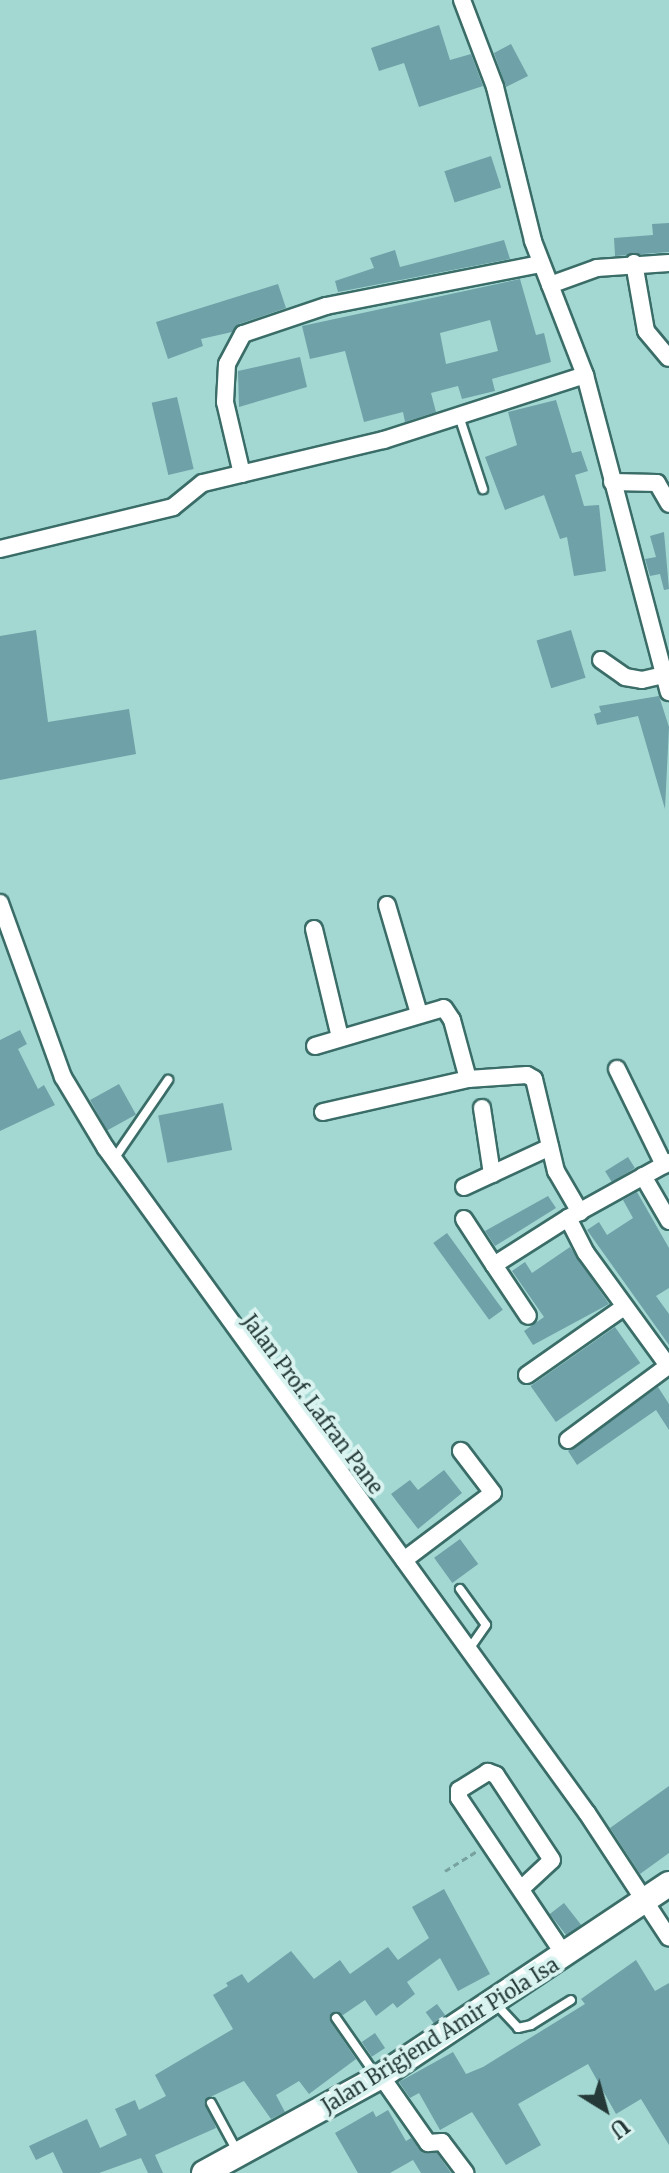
<!DOCTYPE html>
<html>
<head>
<meta charset="utf-8">
<style>
	body { margin:0 }
	#map { position:relative; width:669px; height:2173px; overflow:hidden; background:#a3d8d2; font-family:Merriweather,serif }
	div>[style] { position:absolute }
	[style*='--x'] { left:calc(var(--x)*1px); top:calc(var(--y)*1px); width:calc(var(--w)*1px); rotate:calc(var(--a)*1deg) }
	.building>* { inset:0; background:#6ea1a8; transform-origin:0 0 }
	.path>* { height:3px; margin-top:-1.5px; transform-origin:0; background:repeating-linear-gradient(90deg,#78a29d 0 6px,transparent 0 10px) }
	.roads { filter:drop-shadow(2px 0 #3b6d68) drop-shadow(-2px 0 #3b6d68) drop-shadow(0 2px #3b6d68) drop-shadow(0 -2px #3b6d68) }
	.lane>* { height:8px; margin:-4px; padding:0 4px; transform-origin:4px; border-radius:4px; background:#fff }
	.street>* { height:16px; margin:-8px; padding:0 8px; transform-origin:8px; border-radius:8px; background:#fff }
	.primary>* { height:24px; margin:-12px; padding:0 12px; transform-origin:12px; border-radius:12px; background:#fff }
	span { translate:-50% -50%; white-space:nowrap; text-align:center; line-height:1.15; -webkit-text-stroke:8px #d9f3f0; paint-order:stroke }
	.street-label { font-size:20px; color:#253a38 }
	.north { position:absolute; left:565px; top:2069px; width:80px; height:80px; -webkit-text-stroke:6px #d9f3f0; paint-order:stroke; rotate:143deg; font-size:22px; font-weight:700; line-height:32px; text-align:center; color:#253a38 }
	.north::after { content:''; display:block; margin:auto; width:28px; height:36px; background:#253a38; clip-path:polygon(50% 0,100% 100%,50% 72%,0 100%) }
</style>
</head>
<body>
<div id="map">
	<div class="building">
		<div style="clip-path:polygon(439px 25px,450px 60px,471px 54px,483px 86px,419px 107px,404px 63px,379px 71px,371px 48px)"></div>
		<div style="clip-path:polygon(511px 44px,528px 76px,506px 87px,494px 53px)"></div>
		<div style="left:491px;top:156px;width:33px;height:49px;rotate:72deg"></div>
		<div style="clip-path:polygon(669px 223px,669px 252px,615px 256px,614px 238px,653px 235px,652px 224px)"></div>
		<div style="clip-path:polygon(504px 240px,510px 259px,338px 292px,335px 281px,374px 268px,370px 258px,395px 250px,400px 267px)"></div>
		<div style="clip-path:polygon(evenodd,520px 279px,536px 335px,544px 333px,551px 362px,492px 379px,495px 391px,462px 399px,458px 386px,431px 393px,436px 412px,405px 422px,403px 412px,364px 422px,345px 351px,310px 359px,302px 326px,520px 279px,490px 320px,498px 351px,446px 364px,440px 333px,490px 320px)"></div>
		<div style="clip-path:polygon(278px 284px,286px 308px,239px 324px,232px 332px,201px 339px,203px 346px,168px 359px,156px 322px)"></div>
		<div style="clip-path:polygon(300px 357px,307px 387px,239px 407px,238px 371px)"></div>
		<div style="left:177px;top:397px;width:74px;height:26px;rotate:77deg"></div>
		<div style="clip-path:polygon(556px 400px,572px 453px,581px 451px,588px 471px,575px 475px,584px 506px,599px 505px,606px 571px,574px 576px,567px 537px,560px 539px,544px 495px,505px 510px,485px 457px,517px 445px,508px 412px)"></div>
		<div style="clip-path:polygon(664px 532px,669px 589px,664px 590px,660px 574px,650px 576px,645px 559px,656px 557px,650px 536px)"></div>
		<div style="clip-path:polygon(36px 630px,48px 722px,129px 709px,136px 754px,0 780px,0 636px)"></div>
		<div style="left:571px;top:630px;width:50px;height:36px;rotate:73deg"></div>
		<div style="clip-path:polygon(659px 696px,669px 727px,665px 809px,638px 716px,597px 725px,594px 714px,601px 712px,599px 706px)"></div>
		<div style="clip-path:polygon(20px 1030px,27px 1044px,18px 1049px,38px 1089px,44px 1085px,55px 1105px,0 1131px,0 1040px)"></div>
		<div style="left:119px;top:1084px;width:35px;height:33px;rotate:61deg"></div>
		<div style="left:223px;top:1103px;width:48px;height:66px;rotate:79deg"></div>
		<div style="left:628px;top:1157px;width:13px;height:27px;rotate:58deg"></div>
		<div style="clip-path:polygon(637px 1192px,669px 1248px,669px 1288px,656px 1296px,669px 1314px,669px 1345px,587px 1230px,599px 1222px,607px 1235px,633px 1218px,623px 1200px)"></div>
		<div style="clip-path:polygon(548px 1196px,556px 1208px,495px 1246px,485px 1231px)"></div>
		<div style="left:447px;top:1233px;width:95px;height:17px;rotate:54deg"></div>
		<div style="clip-path:polygon(570px 1247px,609px 1304px,533px 1345px,524px 1331px,544px 1317px,512px 1271px,525px 1262px,532px 1273px)"></div>
		<div style="left:615px;top:1327px;width:44px;height:103px;rotate:55deg"></div>
		<div style="clip-path:polygon(658px 1387px,669px 1404px,669px 1430px,656px 1410px,577px 1465px,568px 1451px)"></div>
		<div style="clip-path:polygon(444px 1470px,462px 1493px,418px 1529px,391px 1494px,410px 1480px,418px 1490px)"></div>
		<div style="left:460px;top:1539px;width:31px;height:32px;rotate:54deg"></div>
		<div style="clip-path:polygon(669px 1786px,669px 1853px,640px 1874px,610px 1828px)"></div>
		<div style="clip-path:polygon(444px 1889px,490px 1974px,458px 1991px,440px 1958px,407px 1982px,415px 1994px,397px 2008px,393px 2003px,376px 2016px,365px 2000px,343px 2015px,333px 2012px,330px 2021px,356px 2059px,309px 2094px,299px 2081px,276px 2095px,285px 2112px,271px 2119px,244px 2081px,206px 2099px,216px 2128px,155px 2155px,163px 2173px,148px 2173px,141px 2158px,99px 2173px,63px 2173px,53px 2152px,36px 2160px,29px 2146px,87px 2119px,100px 2148px,127px 2135px,115px 2109px,135px 2100px,139px 2110px,166px 2096px,155px 2075px,233px 2029px,213px 1995px,228px 1986px,226px 1983px,242px 1974px,248px 1983px,291px 1951px,314px 1979px,340px 1960px,350px 1974px,388px 1947px,398px 1960px,429px 1938px,412px 1907px)"></div>
		<div style="left:564px;top:1903px;width:28px;height:18px;rotate:52deg"></div>
		<div style="clip-path:polygon(636px 1960px,655px 1991px,669px 1983px,669px 2145px,641px 2099px,616px 2114px,588px 2064px,518px 2104px,541px 2145px,506px 2165px,472px 2112px,440px 2130px,419px 2093px,410px 2098px,399px 2082px,453px 2052px,466px 2074px,483px 2067px,585px 2004px,581px 1999px)"></div>
		<div style="left:437px;top:2004px;width:14px;height:14px;rotate:54deg"></div>
		<div style="left:375px;top:2033px;width:18px;height:16px;rotate:56deg"></div>
		<div style="clip-path:polygon(388px 2110px,406px 2141px,411px 2138px,423px 2153px,437px 2153px,451px 2173px,421px 2173px,413px 2160px,390px 2173px,358px 2173px,335px 2133px,373px 2111px,376px 2117px)"></div>
	</div>
	<div class="path">
		<div style="--x:445;--y:1871;--w:38;--a:-32"></div>
	</div>
	<div class="roads">
		<div class="lane">
			<div style="--x:459;--y:416;--w:77;--a:71.8"></div>
			<div style="--x:114;--y:1159;--w:96;--a:-55.6"></div>
			<div style="--x:460;--y:1589;--w:44;--a:54.2"></div>
			<div style="--x:486;--y:1625;--w:29;--a:125"></div>
			<div style="--x:495;--y:2003;--w:34;--a:47"></div>
			<div style="--x:518;--y:2028;--w:13;--a:-13"></div>
			<div style="--x:531;--y:2025;--w:47;--a:-32"></div>
			<div style="--x:336;--y:2018;--w:68;--a:55.1"></div>
			<div style="--x:211;--y:2103;--w:55;--a:61.6"></div>
		</div>
		<div class="street">
			<div style="--x:462;--y:0;--w:93;--a:69.2"></div>
			<div style="--x:495;--y:87;--w:159;--a:76.1"></div>
			<div style="--x:533;--y:241;--w:144;--a:68.8"></div>
			<div style="--x:585;--y:375;--w:328;--a:75.2"></div>
			<div style="--x:634;--y:263;--w:69;--a:80"></div>
			<div style="--x:646;--y:331;--w:35;--a:50"></div>
			<div style="--x:550;--y:285;--w:50;--a:-19.9"></div>
			<div style="--x:597;--y:268;--w:72;--a:-4"></div>
			<div style="--x:242;--y:474;--w:74;--a:-103.3"></div>
			<div style="--x:225;--y:402;--w:38;--a:-87"></div>
			<div style="--x:227;--y:364;--w:34;--a:-62"></div>
			<div style="--x:243;--y:334;--w:88;--a:-18.6"></div>
			<div style="--x:326;--y:306;--w:219;--a:-11.1"></div>
			<div style="--x:612;--y:482;--w:45;--a:1.3"></div>
			<div style="--x:657;--y:483;--w:24;--a:60"></div>
			<div style="--x:0;--y:549;--w:178;--a:-13.6"></div>
			<div style="--x:173;--y:507;--w:38;--a:-39"></div>
			<div style="--x:203;--y:483;--w:186;--a:-13.4"></div>
			<div style="--x:384;--y:440;--w:211;--a:-17.9"></div>
			<div style="--x:601;--y:660;--w:29;--a:35"></div>
			<div style="--x:625;--y:677;--w:17;--a:10"></div>
			<div style="--x:642;--y:680;--w:22;--a:-13"></div>
			<div style="--x:0;--y:903;--w:185;--a:70.1"></div>
			<div style="--x:63;--y:1077;--w:82;--a:59"></div>
			<div style="--x:105;--y:1147;--w:822;--a:54.11"></div>
			<div style="--x:587;--y:1813;--w:149;--a:56.7"></div>
			<div style="--x:387;--y:905;--w:114;--a:73.6"></div>
			<div style="--x:314;--y:929;--w:111;--a:76.5"></div>
			<div style="--x:315;--y:1046;--w:134;--a:-16.4"></div>
			<div style="--x:444;--y:1008;--w:14;--a:56"></div>
			<div style="--x:452;--y:1020;--w:61;--a:74.8"></div>
			<div style="--x:617;--y:1069;--w:107;--a:63.9"></div>
			<div style="--x:482;--y:1108;--w:67;--a:81.4"></div>
			<div style="--x:323;--y:1112;--w:149;--a:-12.8"></div>
			<div style="--x:468;--y:1079;--w:59;--a:-3.9"></div>
			<div style="--x:527;--y:1075;--w:8;--a:30"></div>
			<div style="--x:534;--y:1079;--w:95;--a:76.6"></div>
			<div style="--x:556;--y:1171;--w:48;--a:59.7"></div>
			<div style="--x:669;--y:1162;--w:115;--a:151"></div>
			<div style="--x:568;--y:1218;--w:39;--a:63"></div>
			<div style="--x:586;--y:1253;--w:141;--a:53.9"></div>
			<div style="--x:643;--y:1176;--w:52;--a:60"></div>
			<div style="--x:464;--y:1187;--w:95;--a:-24.9"></div>
			<div style="--x:464;--y:1219;--w:55;--a:56.9"></div>
			<div style="--x:494;--y:1265;--w:88;--a:-32.4"></div>
			<div style="--x:494;--y:1265;--w:61;--a:56.3"></div>
			<div style="--x:527;--y:1375;--w:118;--a:-35"></div>
			<div style="--x:568;--y:1440;--w:124;--a:-36.5"></div>
			<div style="--x:404;--y:1560;--w:111;--a:-37"></div>
			<div style="--x:493;--y:1493;--w:53;--a:-127.3"></div>
			<div style="--x:521;--y:1889;--w:42;--a:-43.1"></div>
			<div style="--x:552;--y:1860;--w:102;--a:-123.4"></div>
			<div style="--x:496;--y:1775;--w:9;--a:-159"></div>
			<div style="--x:488;--y:1772;--w:34;--a:148"></div>
			<div style="--x:459;--y:1790;--w:8;--a:90"></div>
			<div style="--x:459;--y:1798;--w:190;--a:56.1"></div>
			<div style="--x:381;--y:2076;--w:82;--a:55"></div>
			<div style="--x:428;--y:2143;--w:14;--a:-4"></div>
			<div style="--x:442;--y:2142;--w:39;--a:53"></div>
		</div>
		<div class="primary">
			<div style="--x:204;--y:2173;--w:202;--a:-28.7"></div>
			<div style="--x:381;--y:2076;--w:346;--a:-33.7"></div>
		</div>
	</div>
	<div class="street-label">
		<span style="left:313px;top:1404px;rotate:53deg">Jalan Prof. Lafran Pane</span>
		<span style="left:440px;top:2035px;rotate:-32deg">Jalan Brigjend Amir Piola Isa</span>
	</div>
	<div class="north">U</div>
</div>
</body>
</html>
